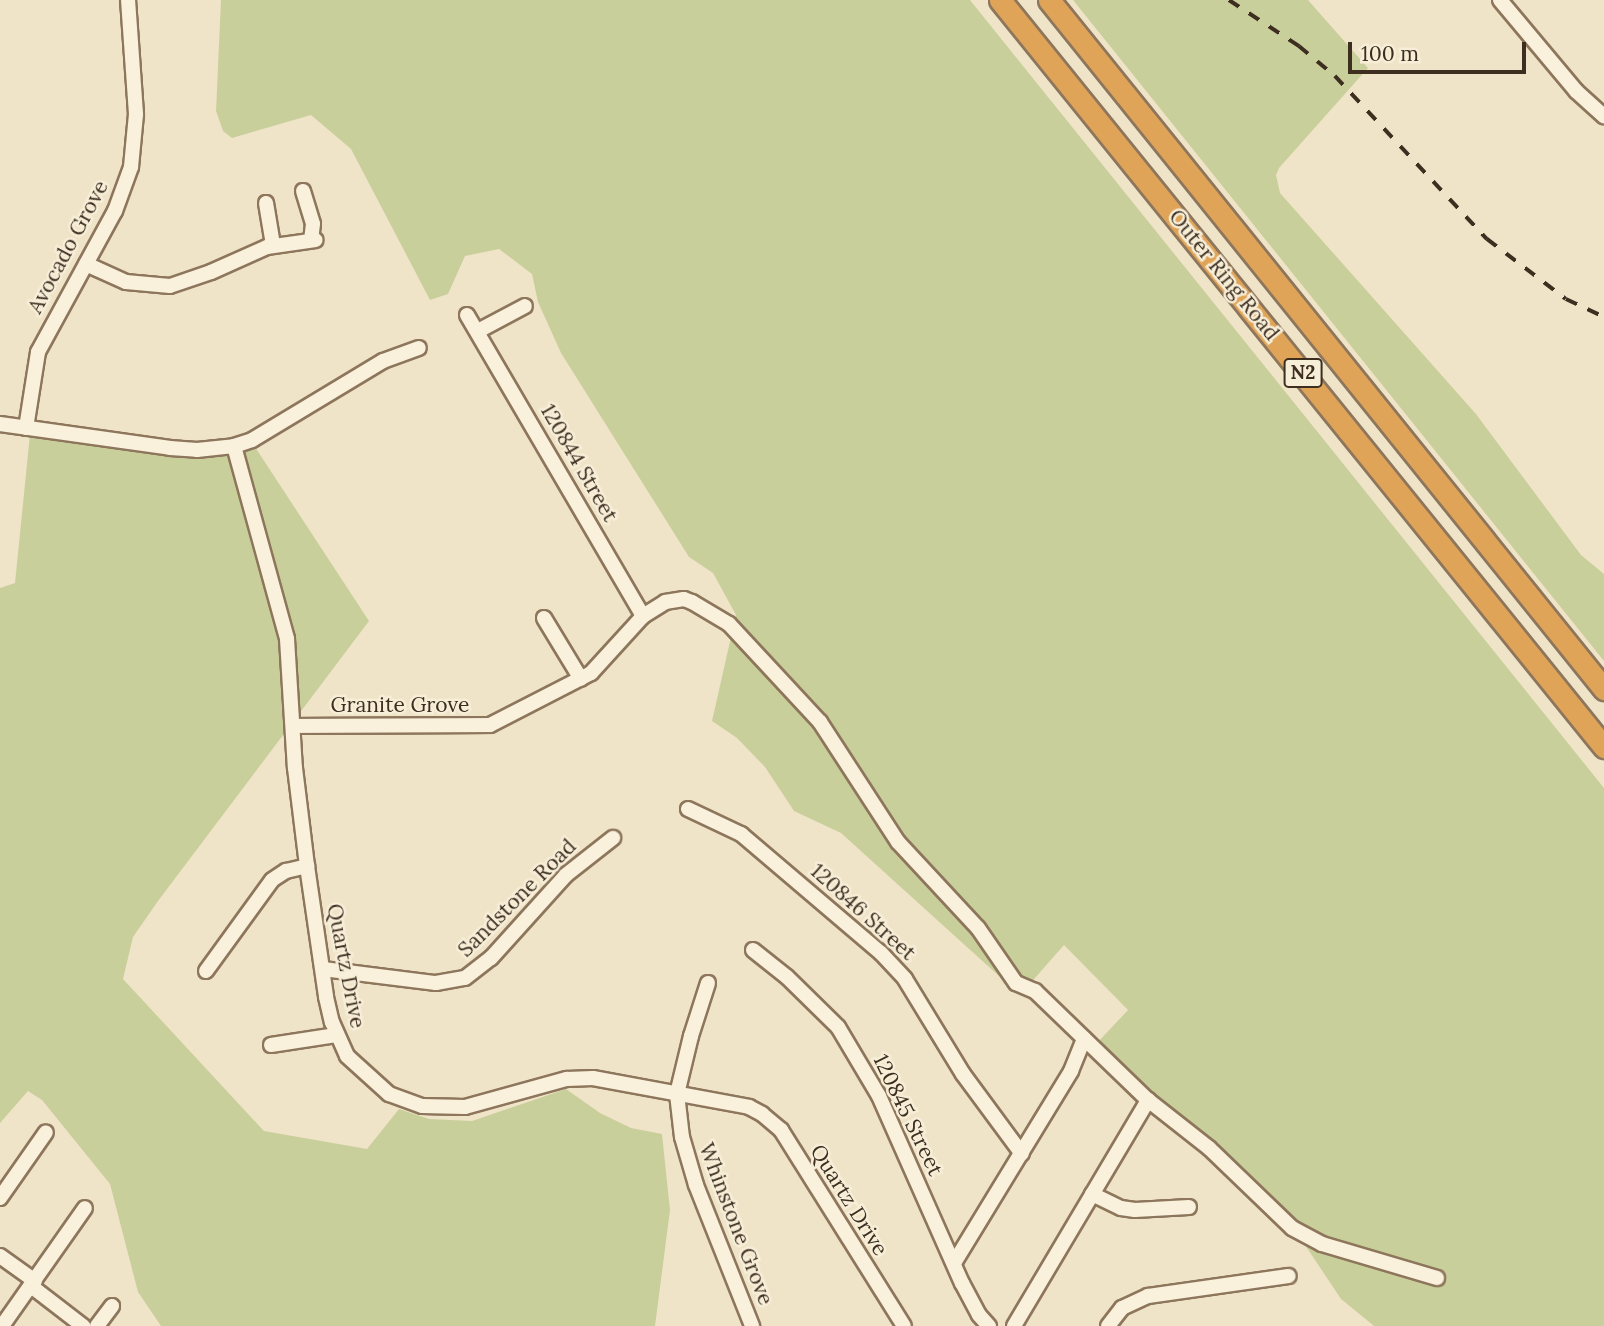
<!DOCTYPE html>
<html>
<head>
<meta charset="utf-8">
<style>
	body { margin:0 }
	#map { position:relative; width:1604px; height:1326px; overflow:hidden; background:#f0e4c8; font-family:Lora,serif }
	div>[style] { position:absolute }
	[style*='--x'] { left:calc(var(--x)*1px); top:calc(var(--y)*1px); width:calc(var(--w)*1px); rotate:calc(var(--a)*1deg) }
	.green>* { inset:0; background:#c9cf9b }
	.roads { filter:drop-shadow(2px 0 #8d765c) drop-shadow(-2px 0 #8d765c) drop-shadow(0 2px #8d765c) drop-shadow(0 -2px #8d765c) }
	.minor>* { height:14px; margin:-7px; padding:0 7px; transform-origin:7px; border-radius:7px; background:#faf1dc }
	.highway>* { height:21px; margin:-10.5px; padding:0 10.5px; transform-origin:10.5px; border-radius:10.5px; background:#e0a458 }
	.rail>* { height:3.5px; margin-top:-1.75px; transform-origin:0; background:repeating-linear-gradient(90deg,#3d2e20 0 12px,transparent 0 24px) }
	span { translate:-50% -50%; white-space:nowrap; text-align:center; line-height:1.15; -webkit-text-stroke:5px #f7eed8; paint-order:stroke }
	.shield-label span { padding:2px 5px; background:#f7eed8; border:2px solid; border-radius:5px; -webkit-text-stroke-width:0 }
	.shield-label { font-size:19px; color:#3d2e20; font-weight:700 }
	.street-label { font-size:21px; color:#3d2e20 }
	.scale { position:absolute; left:1348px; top:42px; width:178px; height:32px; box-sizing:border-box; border:4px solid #3d2e20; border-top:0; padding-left:9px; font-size:21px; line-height:24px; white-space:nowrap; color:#3d2e20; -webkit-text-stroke:5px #f7eed8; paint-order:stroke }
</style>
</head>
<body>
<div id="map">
	<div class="green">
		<div style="clip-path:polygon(221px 0,970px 0,1604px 788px,1604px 1326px,1374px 1326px,1341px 1299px,1285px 1215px,1198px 1132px,1096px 1044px,1128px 1010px,1064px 945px,1020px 995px,841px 833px,794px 811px,765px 767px,737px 738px,712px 721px,736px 615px,713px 573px,689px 557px,561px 353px,538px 302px,532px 274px,499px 249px,465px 256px,448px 294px,430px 300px,351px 149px,311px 115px,232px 138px,223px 131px,216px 111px)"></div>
		<div style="clip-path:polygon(1073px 0,1308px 0,1368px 68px,1279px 168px,1276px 175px,1280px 193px,1476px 414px,1581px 555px,1604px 574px,1604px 661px)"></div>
		<div style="clip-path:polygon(30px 434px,190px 457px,229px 455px,255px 447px,369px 621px,158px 901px,133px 937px,123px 979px,264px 1131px,367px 1149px,399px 1109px,429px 1119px,472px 1121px,566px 1089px,600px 1113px,631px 1128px,662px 1134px,670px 1210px,655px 1326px,161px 1326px,138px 1292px,110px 1184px,42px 1100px,28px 1091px,0 1123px,0 588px,15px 583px)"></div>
	</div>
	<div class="roads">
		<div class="minor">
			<div style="--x:1500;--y:0;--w:119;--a:50.1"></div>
			<div style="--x:1576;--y:91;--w:38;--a:42"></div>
			<div style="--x:303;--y:191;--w:34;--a:73"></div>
			<div style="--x:313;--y:224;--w:16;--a:97"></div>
			<div style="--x:266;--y:203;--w:43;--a:80.5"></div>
			<div style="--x:86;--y:264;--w:44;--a:24.2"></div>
			<div style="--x:126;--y:282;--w:44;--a:5.2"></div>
			<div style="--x:170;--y:286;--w:43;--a:-18.9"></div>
			<div style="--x:211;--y:272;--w:61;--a:-24.1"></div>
			<div style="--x:267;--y:247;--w:49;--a:-8.1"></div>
			<div style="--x:467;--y:315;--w:349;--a:59.7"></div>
			<div style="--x:478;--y:331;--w:53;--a:-28"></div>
			<div style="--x:0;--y:424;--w:172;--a:8"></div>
			<div style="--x:170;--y:448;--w:27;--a:4"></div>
			<div style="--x:197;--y:450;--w:37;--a:-6"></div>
			<div style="--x:234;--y:446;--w:19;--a:-18"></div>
			<div style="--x:252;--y:440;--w:153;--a:-31.1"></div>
			<div style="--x:383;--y:361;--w:38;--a:-20"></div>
			<div style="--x:26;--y:428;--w:77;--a:-81"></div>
			<div style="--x:38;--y:352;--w:161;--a:-61.4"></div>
			<div style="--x:115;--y:211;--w:47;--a:-70"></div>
			<div style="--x:131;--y:167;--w:53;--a:-84.6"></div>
			<div style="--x:136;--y:114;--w:114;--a:-94"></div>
			<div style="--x:234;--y:446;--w:200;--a:74.6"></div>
			<div style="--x:287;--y:639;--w:129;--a:86.5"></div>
			<div style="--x:295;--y:768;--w:99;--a:83"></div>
			<div style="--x:307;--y:866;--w:132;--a:81.7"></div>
			<div style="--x:326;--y:997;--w:26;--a:77"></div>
			<div style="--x:332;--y:1022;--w:37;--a:66"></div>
			<div style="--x:347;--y:1056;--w:57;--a:42.1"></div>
			<div style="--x:389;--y:1094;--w:35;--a:20"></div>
			<div style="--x:422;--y:1106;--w:43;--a:1.3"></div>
			<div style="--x:465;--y:1107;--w:106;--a:-15.4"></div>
			<div style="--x:567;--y:1079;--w:26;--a:-2"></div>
			<div style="--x:593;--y:1078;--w:159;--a:10.5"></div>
			<div style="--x:749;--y:1107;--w:15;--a:28"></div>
			<div style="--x:762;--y:1114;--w:25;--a:40"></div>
			<div style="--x:781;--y:1130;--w:231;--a:57.9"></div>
			<div style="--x:544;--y:618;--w:71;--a:58.8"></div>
			<div style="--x:293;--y:726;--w:197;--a:-0.3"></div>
			<div style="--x:490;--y:725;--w:114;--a:-27.2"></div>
			<div style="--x:591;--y:673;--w:77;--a:-47.6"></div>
			<div style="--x:643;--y:616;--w:26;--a:-32"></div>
			<div style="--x:665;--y:602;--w:19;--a:-9"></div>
			<div style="--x:684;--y:599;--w:9;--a:21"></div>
			<div style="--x:692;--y:602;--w:43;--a:30.7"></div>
			<div style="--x:729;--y:624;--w:134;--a:47.1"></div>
			<div style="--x:820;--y:722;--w:143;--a:57"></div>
			<div style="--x:898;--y:842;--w:117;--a:47.1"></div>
			<div style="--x:978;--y:928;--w:67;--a:55.4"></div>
			<div style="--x:1016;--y:983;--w:21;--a:23"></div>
			<div style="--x:1035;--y:991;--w:157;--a:44"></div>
			<div style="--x:1148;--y:1100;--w:78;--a:38.2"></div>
			<div style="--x:1209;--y:1148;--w:115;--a:43.9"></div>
			<div style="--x:1292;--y:1228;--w:34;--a:28"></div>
			<div style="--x:1322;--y:1244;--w:120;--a:16.5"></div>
			<div style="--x:688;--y:809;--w:59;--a:25.3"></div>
			<div style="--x:741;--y:834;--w:184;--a:40.4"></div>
			<div style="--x:881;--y:953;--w:35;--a:47"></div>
			<div style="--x:905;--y:979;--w:111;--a:58.6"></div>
			<div style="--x:963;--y:1074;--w:99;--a:53.6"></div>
			<div style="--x:753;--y:950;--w:43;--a:38.5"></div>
			<div style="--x:787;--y:977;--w:71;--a:44.4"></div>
			<div style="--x:838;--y:1027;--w:80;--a:59.3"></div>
			<div style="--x:879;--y:1096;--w:205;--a:66.1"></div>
			<div style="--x:962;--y:1283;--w:36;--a:62"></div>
			<div style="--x:979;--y:1315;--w:15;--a:48"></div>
			<div style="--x:323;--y:969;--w:114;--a:7.1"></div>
			<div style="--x:436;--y:983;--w:29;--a:-10"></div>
			<div style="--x:465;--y:978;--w:33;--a:-38"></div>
			<div style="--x:491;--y:958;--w:112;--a:-47.9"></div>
			<div style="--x:566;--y:875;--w:60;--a:-38.2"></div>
			<div style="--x:206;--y:971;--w:112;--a:-54"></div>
			<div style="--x:272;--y:880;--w:17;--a:-33"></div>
			<div style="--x:286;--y:871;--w:22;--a:-13"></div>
			<div style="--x:708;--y:983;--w:56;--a:107.8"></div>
			<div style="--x:691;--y:1036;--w:60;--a:103.6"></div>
			<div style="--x:677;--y:1094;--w:43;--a:83.4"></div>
			<div style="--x:682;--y:1137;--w:50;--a:73.7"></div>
			<div style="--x:696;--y:1185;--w:152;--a:68.3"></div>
			<div style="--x:271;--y:1045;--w:66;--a:-8.7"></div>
			<div style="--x:1092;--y:1194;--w:32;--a:26"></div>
			<div style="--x:1121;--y:1208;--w:14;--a:8"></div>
			<div style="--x:1135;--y:1210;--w:54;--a:-3.2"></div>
			<div style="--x:0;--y:1198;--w:80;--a:-55.1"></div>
			<div style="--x:0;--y:1256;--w:43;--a:35.5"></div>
			<div style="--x:954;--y:1263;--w:225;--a:-58.6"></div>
			<div style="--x:1071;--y:1071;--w:35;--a:-68"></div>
			<div style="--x:31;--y:1286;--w:66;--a:37.6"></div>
			<div style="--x:2;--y:1326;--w:144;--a:-54.9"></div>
			<div style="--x:97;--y:1326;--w:25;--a:-53"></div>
			<div style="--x:1014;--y:1326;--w:263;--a:-59.3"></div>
			<div style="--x:1108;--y:1326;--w:23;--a:-52"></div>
			<div style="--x:1122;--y:1308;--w:29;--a:-25"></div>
			<div style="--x:1148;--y:1296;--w:142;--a:-8.1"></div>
		</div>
		<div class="highway">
			<div style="--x:1000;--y:0;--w:961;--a:51.04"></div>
			<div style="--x:1049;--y:0;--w:885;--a:51.15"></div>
		</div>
	</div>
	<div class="rail">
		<div style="--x:1229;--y:0;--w:84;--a:33.3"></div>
		<div style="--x:1299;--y:46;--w:47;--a:39.8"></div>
		<div style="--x:1335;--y:76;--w:223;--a:47"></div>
		<div style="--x:1487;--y:239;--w:99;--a:37.2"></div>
		<div style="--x:1566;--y:299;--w:42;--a:25.3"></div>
	</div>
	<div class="shield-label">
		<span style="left:1303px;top:373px">N2</span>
	</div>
	<div class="street-label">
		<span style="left:68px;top:247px;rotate:-62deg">Avocado Grove</span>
		<span style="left:1224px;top:275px;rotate:51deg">Outer Ring Road</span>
		<span style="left:579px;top:463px;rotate:60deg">120844 Street</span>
		<span style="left:400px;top:705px">Granite Grove</span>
		<span style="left:517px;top:898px;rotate:-45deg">Sandstone Road</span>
		<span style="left:863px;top:912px;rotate:42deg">120846 Street</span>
		<span style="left:346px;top:966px;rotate:79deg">Quartz Drive</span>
		<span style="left:908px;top:1115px;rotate:64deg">120845 Street</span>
		<span style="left:849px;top:1200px;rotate:58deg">Quartz Drive</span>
		<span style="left:736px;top:1224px;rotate:69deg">Whinstone Grove</span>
	</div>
	<div class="scale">100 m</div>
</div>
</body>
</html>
